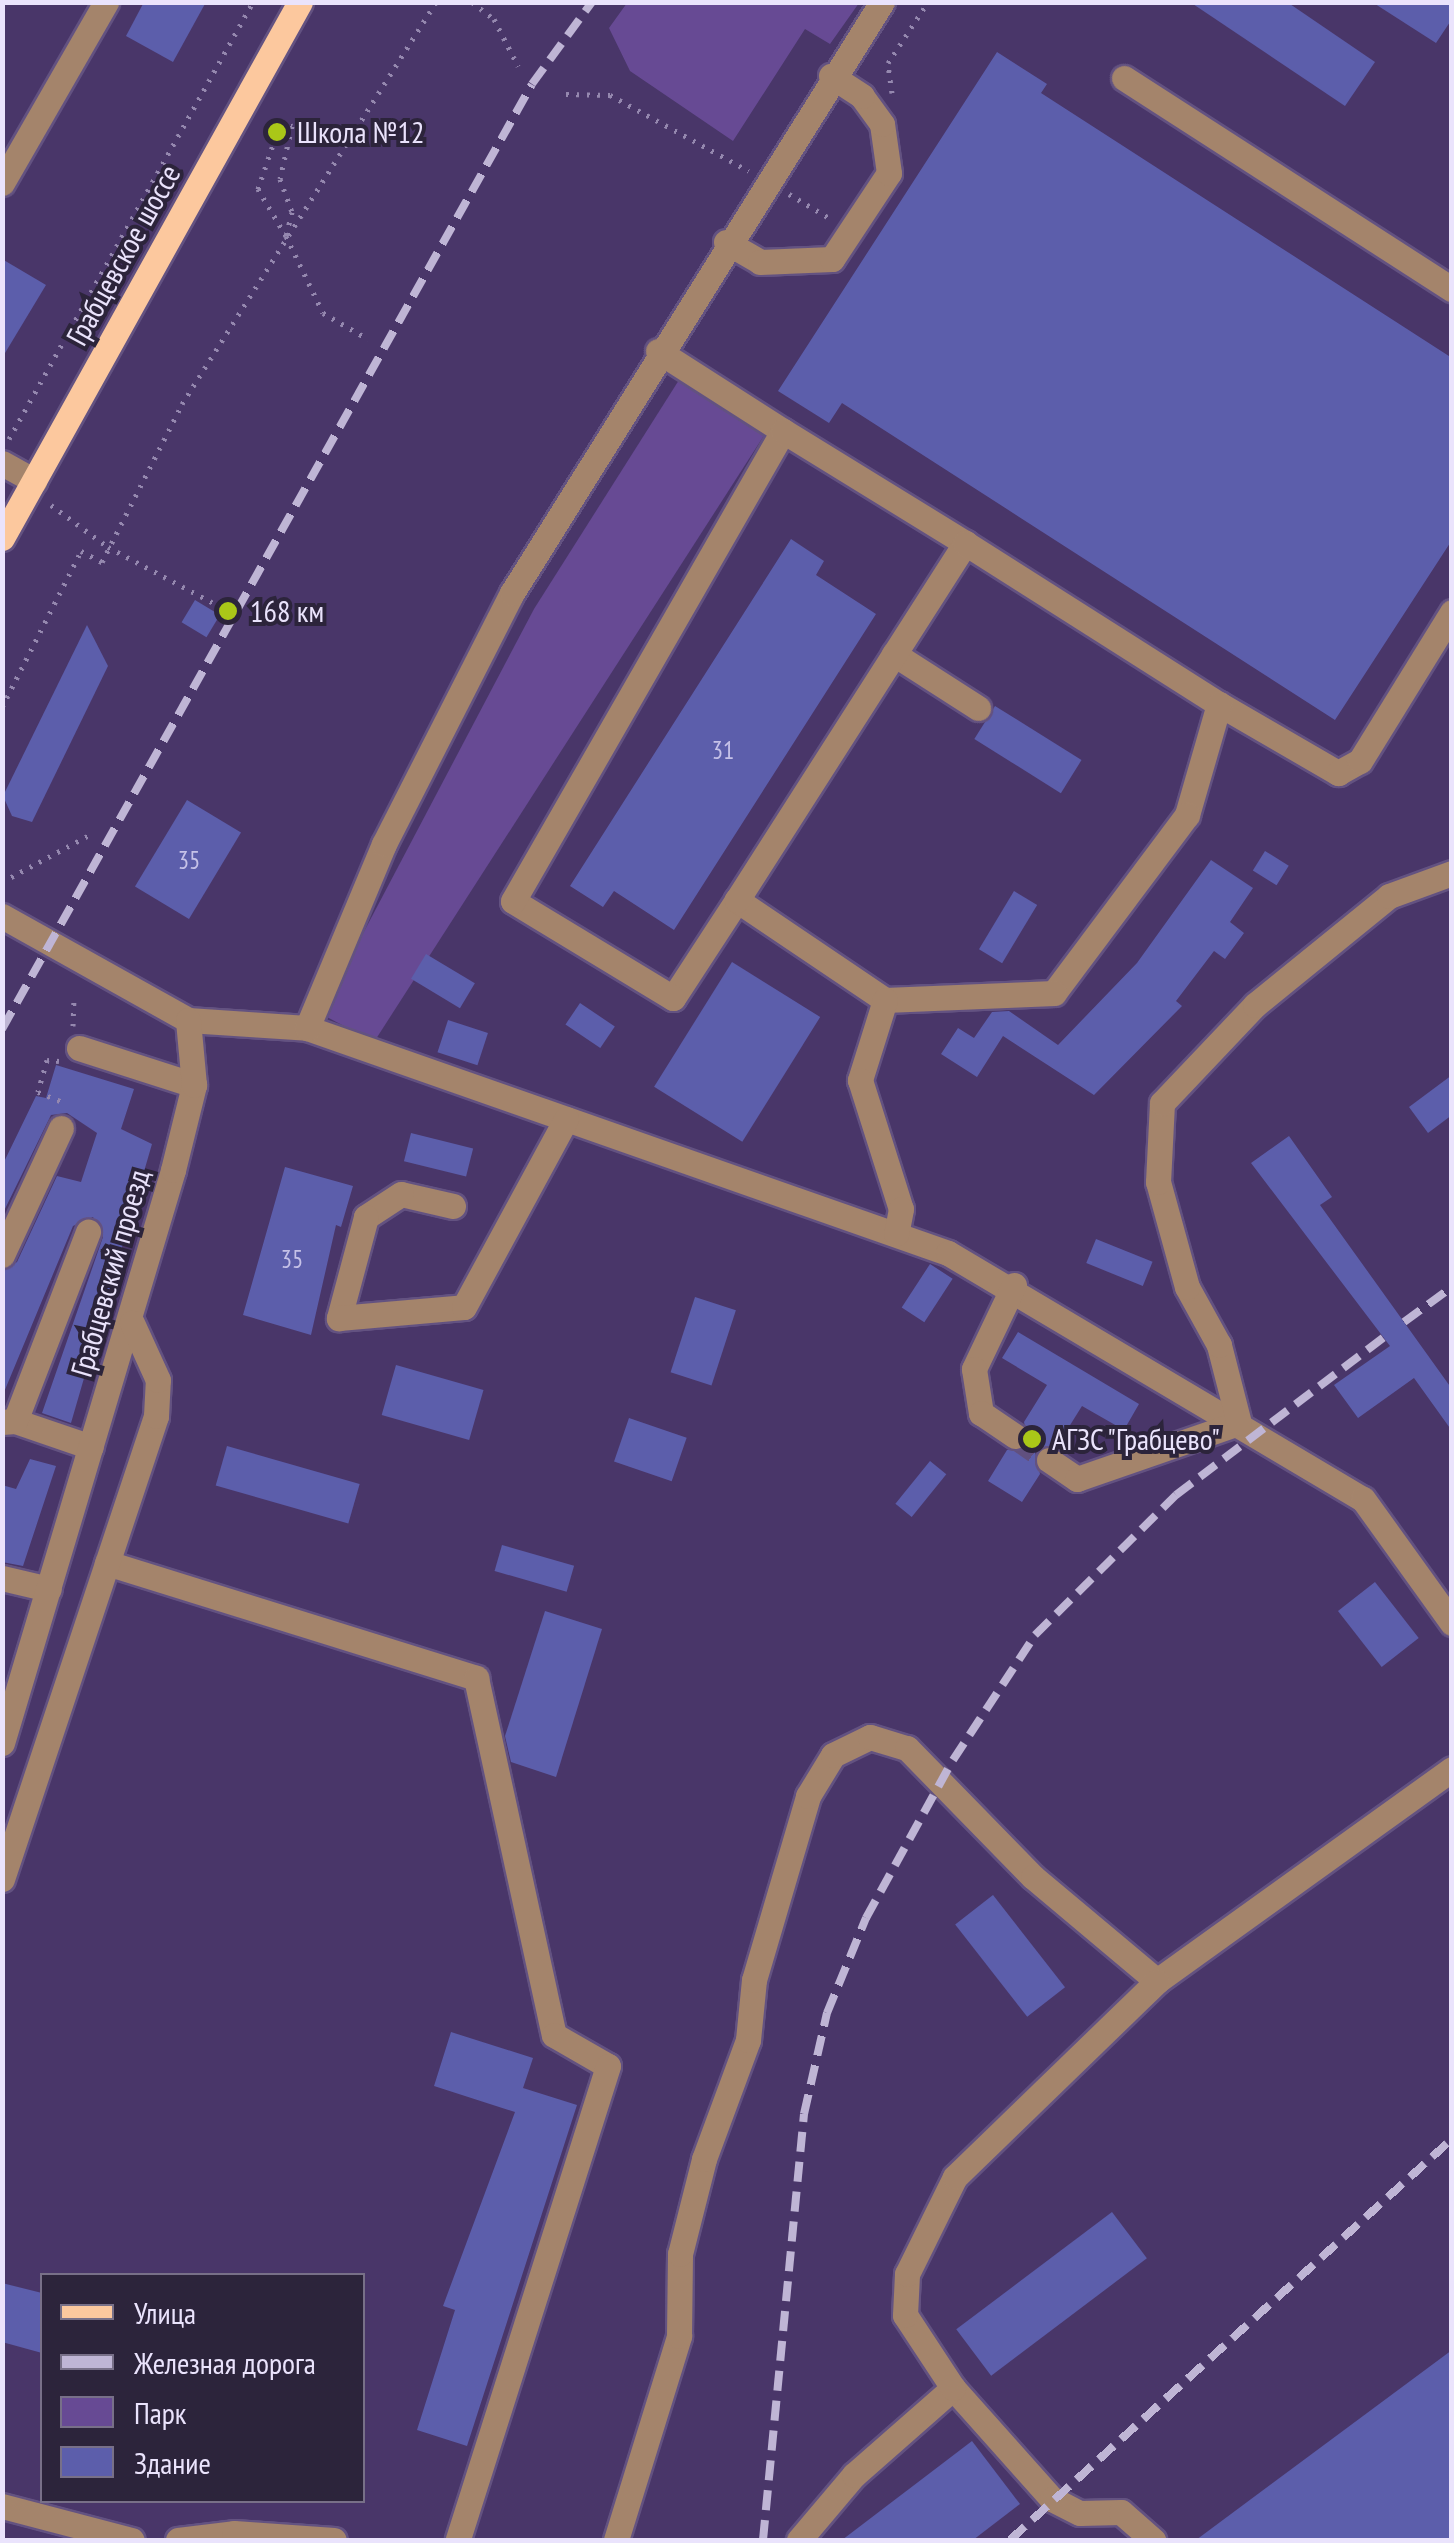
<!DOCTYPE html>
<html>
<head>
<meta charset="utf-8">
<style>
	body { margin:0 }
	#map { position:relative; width:1454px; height:2543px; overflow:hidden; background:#493669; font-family:"PT Sans Narrow",sans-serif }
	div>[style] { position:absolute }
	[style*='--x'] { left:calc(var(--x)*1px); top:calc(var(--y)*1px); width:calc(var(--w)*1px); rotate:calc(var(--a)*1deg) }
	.green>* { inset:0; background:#674a94 }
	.building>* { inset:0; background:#5c5eab; transform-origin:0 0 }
	.minor-tunnel>* { height:25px; margin-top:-12.5px; transform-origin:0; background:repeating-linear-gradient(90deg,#61507f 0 25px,transparent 0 37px) }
	.path>* { height:5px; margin-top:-2.5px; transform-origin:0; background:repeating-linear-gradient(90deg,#9588af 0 2.5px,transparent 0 10.5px) }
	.roads { filter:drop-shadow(2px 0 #635281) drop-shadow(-2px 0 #635281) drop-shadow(0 2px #635281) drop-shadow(0 -2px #635281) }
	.minor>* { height:25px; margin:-12.5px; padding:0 12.5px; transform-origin:12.5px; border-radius:12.5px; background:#a4846b }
	.major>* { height:25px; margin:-12.5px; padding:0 12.5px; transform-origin:12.5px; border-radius:12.5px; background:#fcc89e }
	.rail>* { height:8px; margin-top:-4px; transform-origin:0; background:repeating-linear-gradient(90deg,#bfb5d5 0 20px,transparent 0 30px) }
	.dots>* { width:28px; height:28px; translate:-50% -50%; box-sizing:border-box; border:5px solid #2c243b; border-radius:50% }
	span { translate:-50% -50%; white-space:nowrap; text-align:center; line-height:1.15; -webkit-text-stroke:8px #2c243b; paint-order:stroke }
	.number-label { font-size:25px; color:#c6c2e8 }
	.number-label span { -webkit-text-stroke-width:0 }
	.poi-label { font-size:30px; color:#eae3fc }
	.left { translate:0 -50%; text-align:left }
	.street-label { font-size:30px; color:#eae3fc }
	.frame { position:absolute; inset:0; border:5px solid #eae3fc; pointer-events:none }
	.legend { position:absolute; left:40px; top:2273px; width:325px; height:230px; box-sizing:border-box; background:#2c243b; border:2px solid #787088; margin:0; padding:12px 18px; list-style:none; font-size:30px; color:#eae3fc }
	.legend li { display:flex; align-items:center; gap:20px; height:50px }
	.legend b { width:50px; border:2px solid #787088 }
</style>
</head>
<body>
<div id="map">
	<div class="green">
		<div style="clip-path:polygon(627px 3px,627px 2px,859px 3px,830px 44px,805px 29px,733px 141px,630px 71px,609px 28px)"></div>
		<div style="clip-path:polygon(679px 380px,765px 434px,374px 1042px,327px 1017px,359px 941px,534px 609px)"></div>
	</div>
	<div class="building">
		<div style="clip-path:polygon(144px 2px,206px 2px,173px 62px,126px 36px)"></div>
		<div style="clip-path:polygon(1190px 2px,1287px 2px,1375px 62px,1345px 106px)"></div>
		<div style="clip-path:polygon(1372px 2px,1452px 2px,1452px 19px,1436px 43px)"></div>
		<div style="clip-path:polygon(997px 52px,1047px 84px,1041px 93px,1452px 358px,1452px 540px,1335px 720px,842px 403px,829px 423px,778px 391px)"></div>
		<div style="clip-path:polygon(2px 259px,46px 285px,2px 358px)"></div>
		<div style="clip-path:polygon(791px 539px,824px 561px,816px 575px,876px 614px,674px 930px,614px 891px,603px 907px,570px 886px)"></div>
		<div style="left:195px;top:600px;width:29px;height:26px;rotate:31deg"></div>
		<div style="clip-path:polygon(87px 625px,108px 666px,32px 822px,12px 816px,3px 796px)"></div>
		<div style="left:995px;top:706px;width:102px;height:39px;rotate:32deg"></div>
		<div style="left:187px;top:800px;width:63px;height:101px;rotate:31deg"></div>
		<div style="left:1265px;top:851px;width:28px;height:23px;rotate:32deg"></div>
		<div style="clip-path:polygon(1211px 860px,1253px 888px,1230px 922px,1244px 933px,1225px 959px,1214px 951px,1176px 1001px,1182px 1006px,1094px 1095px,1003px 1036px,977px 1077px,941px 1054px,958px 1028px,974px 1038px,992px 1012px,1009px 1011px,1058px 1045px,1137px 963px)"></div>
		<div style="left:1014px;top:891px;width:27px;height:68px;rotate:31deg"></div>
		<div style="left:426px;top:954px;width:57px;height:29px;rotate:31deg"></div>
		<div style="left:732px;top:962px;width:104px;height:147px;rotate:32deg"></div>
		<div style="left:580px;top:1003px;width:42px;height:26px;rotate:34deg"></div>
		<div style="left:448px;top:1020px;width:42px;height:34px;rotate:18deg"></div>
		<div style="clip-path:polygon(56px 1065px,134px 1089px,121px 1129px,152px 1144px,71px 1423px,42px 1413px,103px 1237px,93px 1217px,73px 1226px,2px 1397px,2px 1271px,17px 1262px,57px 1176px,81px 1182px,97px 1133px,67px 1113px,51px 1115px,2px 1215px,2px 1166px,36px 1096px,46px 1098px)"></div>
		<div style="clip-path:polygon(1452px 1075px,1452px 1115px,1428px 1133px,1409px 1107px)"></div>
		<div style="left:411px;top:1133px;width:64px;height:29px;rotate:14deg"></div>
		<div style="clip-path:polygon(1289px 1136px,1332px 1197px,1320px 1205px,1452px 1389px,1452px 1431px,1414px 1378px,1358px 1418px,1334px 1385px,1390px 1346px,1251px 1163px)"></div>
		<div style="clip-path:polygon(285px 1167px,353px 1186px,341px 1227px,336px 1225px,311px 1335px,243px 1315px)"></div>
		<div style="left:1096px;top:1239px;width:61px;height:26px;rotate:22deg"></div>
		<div style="left:930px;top:1264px;width:27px;height:52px;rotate:33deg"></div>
		<div style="left:695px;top:1297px;width:43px;height:79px;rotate:18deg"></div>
		<div style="clip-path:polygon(1018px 1332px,1139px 1404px,1124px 1430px,1082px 1406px,1057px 1446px,1035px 1452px,1040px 1474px,1022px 1502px,988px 1481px,1007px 1450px,1029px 1444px,1024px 1422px,1047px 1385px,1002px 1358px)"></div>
		<div style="left:396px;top:1365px;width:91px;height:52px;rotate:16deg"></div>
		<div style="left:629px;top:1418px;width:61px;height:46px;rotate:19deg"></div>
		<div style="left:227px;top:1446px;width:138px;height:41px;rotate:16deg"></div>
		<div style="clip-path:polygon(30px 1459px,56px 1466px,23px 1566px,2px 1562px,2px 1485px,16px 1489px)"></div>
		<div style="left:930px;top:1461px;width:21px;height:55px;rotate:39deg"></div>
		<div style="left:502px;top:1545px;width:75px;height:27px;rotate:16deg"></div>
		<div style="left:1375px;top:1582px;width:71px;height:47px;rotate:52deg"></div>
		<div style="clip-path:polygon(545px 1611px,602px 1629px,556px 1777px,511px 1762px,505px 1736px)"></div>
		<div style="left:993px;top:1895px;width:117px;height:48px;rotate:52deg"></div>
		<div style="clip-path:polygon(451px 2032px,533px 2058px,523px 2088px,577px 2105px,467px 2446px,417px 2430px,455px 2310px,443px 2306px,515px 2112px,434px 2086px)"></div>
		<div style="left:1112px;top:2212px;width:58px;height:195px;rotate:53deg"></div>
		<div style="clip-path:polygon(2px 2283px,42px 2293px,42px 2353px,2px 2342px)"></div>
		<div style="clip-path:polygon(1452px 2350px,1452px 2540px,1196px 2540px)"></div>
		<div style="clip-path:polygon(972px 2441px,1020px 2504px,973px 2540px,842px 2540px)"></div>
	</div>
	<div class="minor-tunnel">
		<div style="--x:1015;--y:1436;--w:42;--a:35.2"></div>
	</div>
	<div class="path">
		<div style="--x:472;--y:2;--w:28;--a:38"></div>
		<div style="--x:494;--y:19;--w:53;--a:62.9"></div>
		<div style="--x:892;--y:93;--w:30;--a:-98"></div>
		<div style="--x:888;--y:63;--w:73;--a:-56.7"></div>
		<div style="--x:566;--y:94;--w:44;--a:1.3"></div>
		<div style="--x:610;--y:95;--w:158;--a:28.7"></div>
		<div style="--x:789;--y:194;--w:49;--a:30.8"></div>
		<div style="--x:286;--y:236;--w:55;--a:-120.8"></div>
		<div style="--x:258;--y:189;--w:72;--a:-71.3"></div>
		<div style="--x:281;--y:121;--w:12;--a:24"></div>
		<div style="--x:292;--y:126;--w:54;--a:102.8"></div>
		<div style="--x:280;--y:179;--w:35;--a:70"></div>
		<div style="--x:292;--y:212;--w:25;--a:104"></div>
		<div style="--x:286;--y:236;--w:85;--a:64.3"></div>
		<div style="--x:323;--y:313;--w:52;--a:30"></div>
		<div style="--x:9;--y:439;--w:501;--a:-60.82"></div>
		<div style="--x:51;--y:505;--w:71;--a:36.4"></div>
		<div style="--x:108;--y:547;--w:126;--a:28"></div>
		<div style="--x:2;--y:707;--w:175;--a:-63.1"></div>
		<div style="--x:81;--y:551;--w:24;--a:28"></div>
		<div style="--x:102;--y:562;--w:177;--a:-63.1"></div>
		<div style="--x:182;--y:404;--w:476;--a:-57.7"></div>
		<div style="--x:2;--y:882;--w:103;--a:-28.3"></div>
		<div style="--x:73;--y:1026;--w:27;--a:-88"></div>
		<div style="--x:59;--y:1061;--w:12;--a:-175"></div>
		<div style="--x:47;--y:1060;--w:33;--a:106"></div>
		<div style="--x:38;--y:1092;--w:27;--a:22"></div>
	</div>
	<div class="roads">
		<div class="minor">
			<div style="--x:1124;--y:78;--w:390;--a:32.8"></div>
			<div style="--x:2;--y:183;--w:209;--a:-60.1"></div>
			<div style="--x:726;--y:242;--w:39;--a:30"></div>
			<div style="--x:760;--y:262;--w:72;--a:-2.4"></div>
			<div style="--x:832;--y:259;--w:103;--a:-56.5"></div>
			<div style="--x:889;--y:173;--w:49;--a:-98.1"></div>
			<div style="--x:882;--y:124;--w:34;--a:-126"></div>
			<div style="--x:862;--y:96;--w:37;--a:-147"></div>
			<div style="--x:658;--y:351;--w:148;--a:32.6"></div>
			<div style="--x:2;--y:463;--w:37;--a:29"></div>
			<div style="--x:894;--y:654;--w:100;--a:32.7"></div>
			<div style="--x:1219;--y:704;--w:138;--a:30.1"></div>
			<div style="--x:1338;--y:773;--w:25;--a:-29"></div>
			<div style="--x:1360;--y:761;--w:175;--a:-58.3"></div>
			<div style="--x:737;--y:900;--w:117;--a:123.1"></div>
			<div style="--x:673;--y:998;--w:187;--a:-148.8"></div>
			<div style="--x:513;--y:901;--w:542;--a:-60.12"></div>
			<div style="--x:783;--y:431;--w:214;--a:31.6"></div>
			<div style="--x:2;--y:916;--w:213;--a:29.2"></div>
			<div style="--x:188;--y:1020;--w:119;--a:3.8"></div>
			<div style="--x:307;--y:1028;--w:679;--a:19.34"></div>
			<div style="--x:948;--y:1253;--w:482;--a:30.7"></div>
			<div style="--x:1363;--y:1499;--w:153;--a:54.3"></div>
			<div style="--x:885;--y:1000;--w:179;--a:-146"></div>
			<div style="--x:737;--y:900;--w:424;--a:-57.4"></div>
			<div style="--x:965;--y:543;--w:301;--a:32.4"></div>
			<div style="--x:1219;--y:704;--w:116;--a:106.1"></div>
			<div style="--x:1187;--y:815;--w:222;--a:126.8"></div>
			<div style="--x:1054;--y:993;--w:169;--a:177.6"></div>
			<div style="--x:885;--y:1000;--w:84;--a:107.4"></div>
			<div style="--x:860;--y:1080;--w:135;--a:72.4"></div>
			<div style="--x:901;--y:1209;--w:25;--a:101"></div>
			<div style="--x:307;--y:1028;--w:199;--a:-67.3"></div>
			<div style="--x:384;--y:844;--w:282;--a:-63"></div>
			<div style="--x:512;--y:593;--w:697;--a:-57.95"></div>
			<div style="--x:79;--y:1048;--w:121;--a:17.8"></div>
			<div style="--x:453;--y:1206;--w:53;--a:-167"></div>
			<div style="--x:401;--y:1194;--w:42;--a:146.7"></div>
			<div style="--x:366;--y:1217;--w:105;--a:105"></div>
			<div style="--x:339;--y:1318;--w:125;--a:-5"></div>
			<div style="--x:464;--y:1307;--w:214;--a:-61.5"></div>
			<div style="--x:2;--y:1255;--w:140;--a:-65.1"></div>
			<div style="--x:1014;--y:1285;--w:93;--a:115.5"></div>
			<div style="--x:974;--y:1369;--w:45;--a:81"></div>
			<div style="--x:981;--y:1413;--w:41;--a:34.1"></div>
			<div style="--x:15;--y:1421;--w:80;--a:18.9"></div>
			<div style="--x:2;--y:1422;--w:13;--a:-4"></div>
			<div style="--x:15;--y:1421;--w:203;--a:-68.9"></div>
			<div style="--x:1049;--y:1460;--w:34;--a:34"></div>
			<div style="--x:1077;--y:1479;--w:171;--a:-19.1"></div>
			<div style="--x:1239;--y:1423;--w:81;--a:-104.4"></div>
			<div style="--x:1219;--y:1345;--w:66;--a:-118.9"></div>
			<div style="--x:1187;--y:1287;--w:109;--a:-105.4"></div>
			<div style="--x:1158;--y:1182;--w:79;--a:-87.1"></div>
			<div style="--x:1162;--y:1103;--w:135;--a:-46.5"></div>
			<div style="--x:1255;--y:1005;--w:173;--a:-39.1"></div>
			<div style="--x:1389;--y:896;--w:67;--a:-20.1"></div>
			<div style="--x:107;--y:1563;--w:387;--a:17.3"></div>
			<div style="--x:476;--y:1678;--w:365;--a:77.7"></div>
			<div style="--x:554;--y:2035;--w:62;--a:29.9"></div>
			<div style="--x:608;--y:2066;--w:497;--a:107.6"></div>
			<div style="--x:2;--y:1578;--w:48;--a:13.2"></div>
			<div style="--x:2;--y:1743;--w:598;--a:-73.38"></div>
			<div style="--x:173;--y:1170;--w:88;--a:-76.1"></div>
			<div style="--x:194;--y:1085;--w:65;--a:-95.3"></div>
			<div style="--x:2;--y:1879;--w:488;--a:-71.6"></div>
			<div style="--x:156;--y:1416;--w:36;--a:-87"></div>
			<div style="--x:158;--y:1380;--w:63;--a:-114.5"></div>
			<div style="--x:953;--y:2388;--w:149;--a:48.3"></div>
			<div style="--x:1052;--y:2499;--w:31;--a:27"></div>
			<div style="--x:1080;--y:2513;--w:41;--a:-1.4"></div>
			<div style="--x:1121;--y:2512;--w:43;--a:41.2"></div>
			<div style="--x:2;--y:2506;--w:134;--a:14.7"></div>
			<div style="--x:178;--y:2540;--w:56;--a:-7.1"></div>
			<div style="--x:234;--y:2533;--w:100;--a:4"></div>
			<div style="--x:616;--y:2540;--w:214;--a:-72.8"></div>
			<div style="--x:679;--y:2336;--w:82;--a:-89.3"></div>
			<div style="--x:680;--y:2254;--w:98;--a:-75.8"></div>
			<div style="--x:704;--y:2159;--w:127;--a:-69.7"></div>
			<div style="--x:748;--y:2040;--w:60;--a:-84.3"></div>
			<div style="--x:754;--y:1980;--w:192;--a:-73.6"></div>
			<div style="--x:808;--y:1796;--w:48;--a:-58.6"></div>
			<div style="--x:833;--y:1755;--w:41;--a:-25.9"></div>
			<div style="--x:870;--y:1737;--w:39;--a:17"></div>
			<div style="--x:907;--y:1748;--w:180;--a:45.7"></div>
			<div style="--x:1033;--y:1877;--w:162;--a:40"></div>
			<div style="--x:1157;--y:1981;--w:363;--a:-35.7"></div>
			<div style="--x:799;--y:2540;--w:85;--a:-49.8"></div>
			<div style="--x:854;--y:2475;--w:132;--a:-41.3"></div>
			<div style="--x:953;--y:2388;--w:87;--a:-123.3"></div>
			<div style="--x:905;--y:2315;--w:41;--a:-87.2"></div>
			<div style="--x:907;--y:2274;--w:108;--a:-63.7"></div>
			<div style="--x:955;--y:2177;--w:281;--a:-44.1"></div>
		</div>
		<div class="major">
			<div style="--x:2;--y:538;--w:613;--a:-60.93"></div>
		</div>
	</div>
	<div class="rail">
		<div style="--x:2;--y:1029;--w:1083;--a:-60.71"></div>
		<div style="--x:532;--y:84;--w:102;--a:-53.8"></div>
		<div style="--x:1404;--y:1322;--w:59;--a:-36.1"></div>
		<div style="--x:763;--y:2540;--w:428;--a:-84.5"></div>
		<div style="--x:804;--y:2114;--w:104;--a:-77.2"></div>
		<div style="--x:827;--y:2013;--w:103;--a:-67.7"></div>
		<div style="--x:866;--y:1918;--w:180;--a:-61.2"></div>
		<div style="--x:953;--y:1760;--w:149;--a:-56.7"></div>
		<div style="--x:1035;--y:1635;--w:199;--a:-44.8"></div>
		<div style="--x:1176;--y:1495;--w:261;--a:-37.2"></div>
		<div style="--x:1010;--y:2540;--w:597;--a:-42.22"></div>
	</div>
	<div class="dots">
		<div style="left:277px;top:132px;background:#aac718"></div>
		<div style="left:228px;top:611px;background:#aac718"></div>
		<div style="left:1032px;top:1439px;background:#aac718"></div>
	</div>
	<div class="number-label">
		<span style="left:723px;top:750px">31</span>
		<span style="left:189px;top:860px">35</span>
		<span style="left:292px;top:1259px">35</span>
	</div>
	<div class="poi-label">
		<span class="left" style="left:297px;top:132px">Школа №12</span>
		<span class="left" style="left:250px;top:611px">168 км</span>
		<span class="left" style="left:1052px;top:1439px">АГЗС "Грабцево"</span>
	</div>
	<div class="street-label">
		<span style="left:123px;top:255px;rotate:-61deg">Грабцевское шоссе</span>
		<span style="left:110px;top:1273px;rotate:-74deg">Грабцевский проезд</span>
	</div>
	<div class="frame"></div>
	<ul class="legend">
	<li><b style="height:12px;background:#fcc89e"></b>Улица</li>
	<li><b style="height:12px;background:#bfb5d5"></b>Железная дорога</li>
	<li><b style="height:28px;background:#674a94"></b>Парк</li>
	<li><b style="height:28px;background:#5c5eab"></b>Здание</li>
	</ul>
</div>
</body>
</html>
